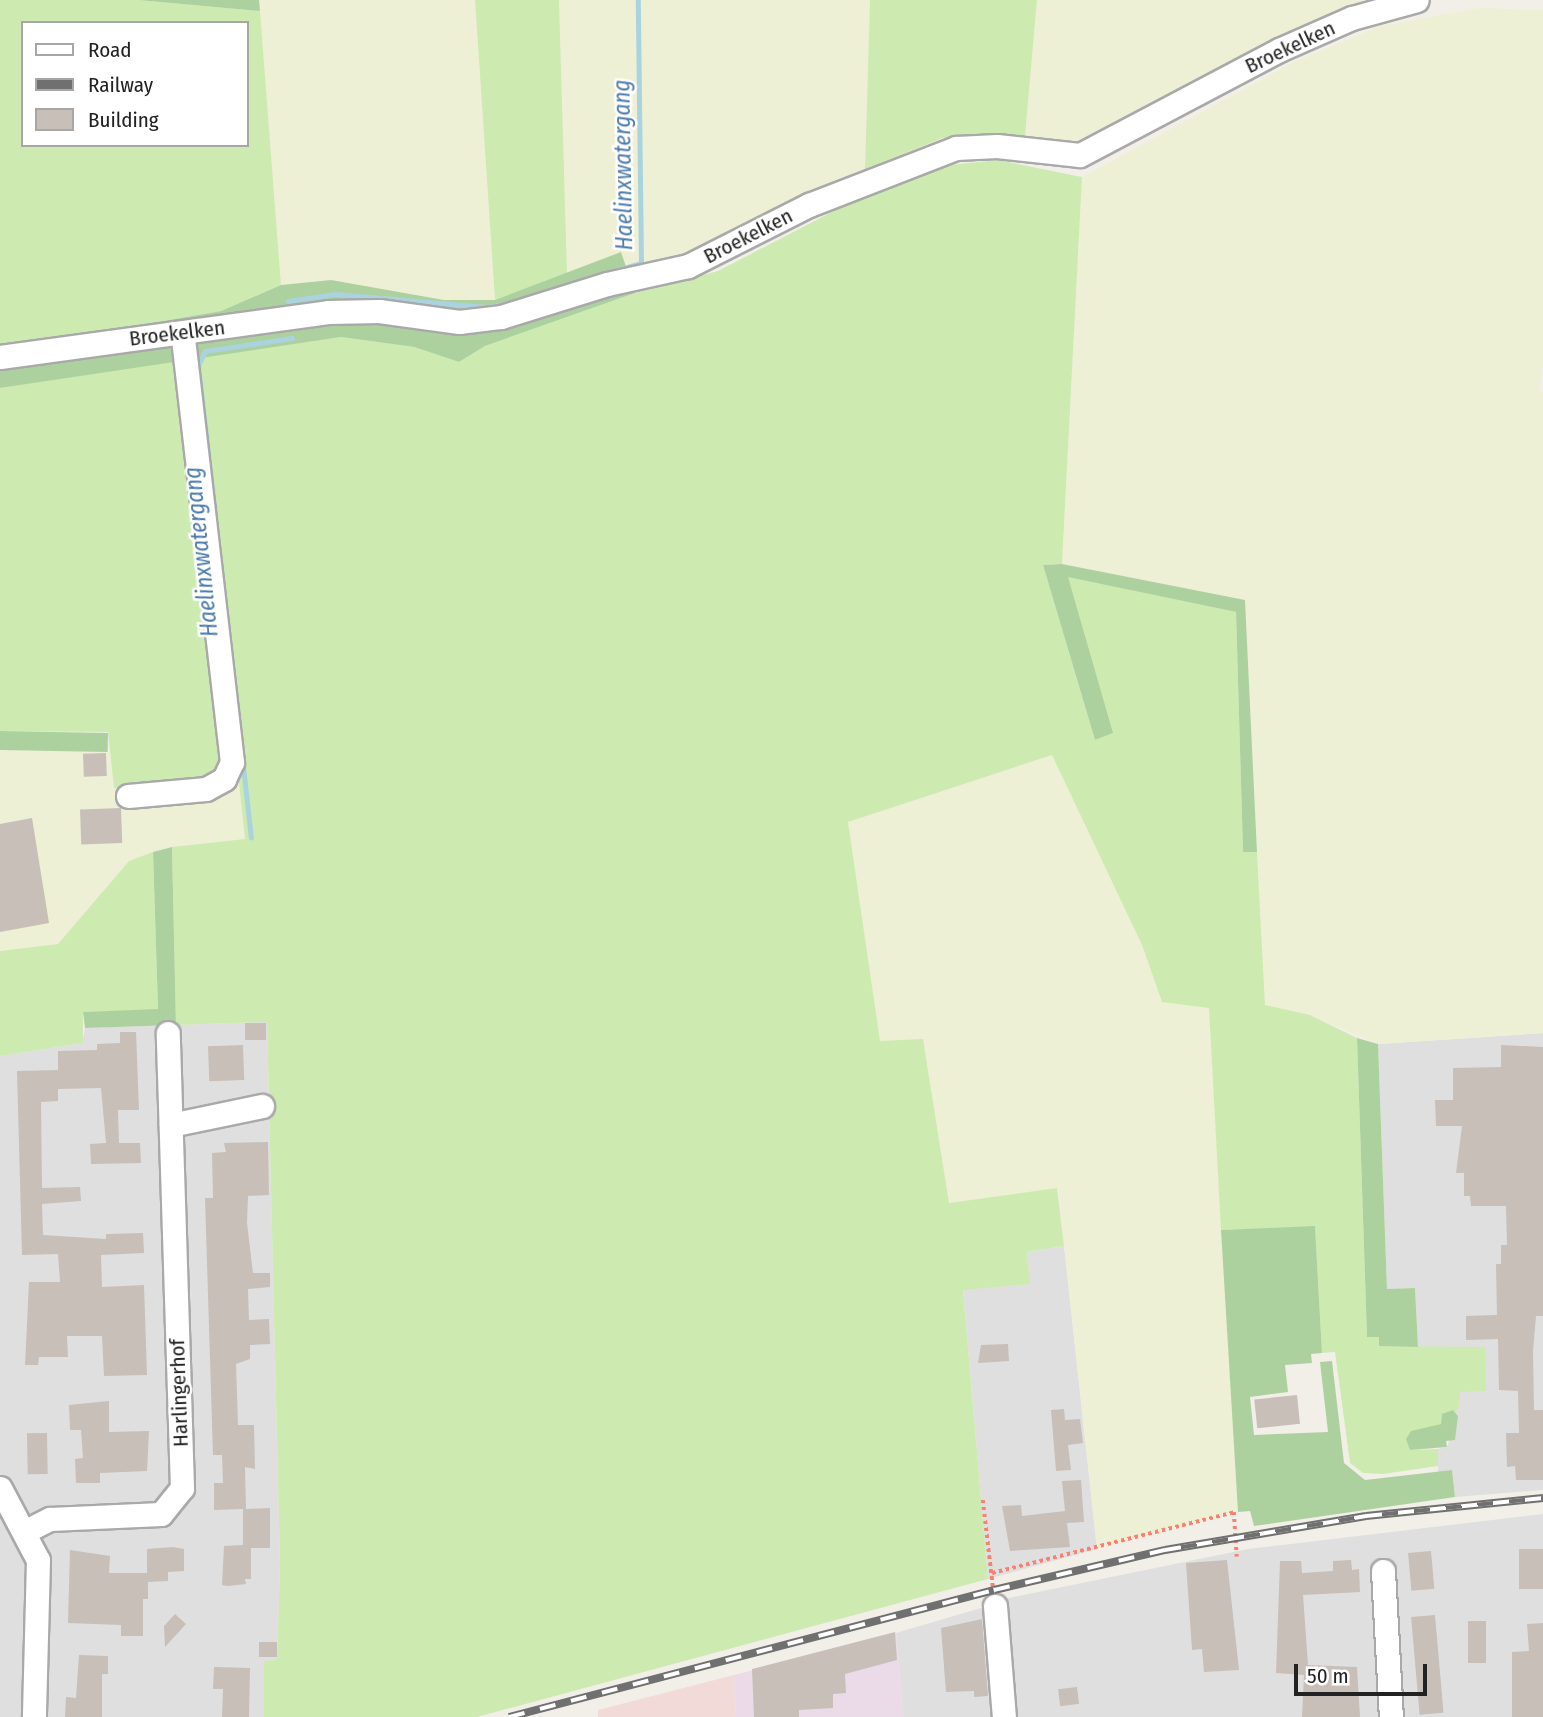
<!DOCTYPE html>
<html>
<head>
<meta charset="utf-8">
<style>
	body { margin:0 }
	#map { position:relative; width:1543px; height:1717px; overflow:hidden; background:#f2efe9; font-family:"Fira Sans Condensed",sans-serif }
	div>[style] { position:absolute }
	[style*='--x'] { left:calc(var(--x)*1px); top:calc(var(--y)*1px); width:calc(var(--w)*1px); rotate:calc(var(--a)*1deg) }
	.residential>* { inset:0; background:#e0dfdf }
	.commercial>* { inset:0; background:#f2dad9 }
	.industrial>* { inset:0; background:#ebdbe8 }
	.farmland>* { inset:0; background:#eef0d5 }
	.grass>* { inset:0; background:#cdebb0 }
	.forest>* { inset:0; background:#add19e; transform-origin:0 0 }
	.stream>* { height:5px; margin:-2.5px; padding:0 2.5px; transform-origin:2.5px; border-radius:2.5px; background:#aad3df }
	.building>* { inset:0; background:#c7bfb8; transform-origin:0 0 }
	.path>* { height:3.5px; margin-top:-1.75px; transform-origin:0; background:repeating-linear-gradient(90deg,#fa8072 0 3.5px,transparent 0 7px) }
	.roads { filter:drop-shadow(2px 0 #a9a9a9) drop-shadow(-2px 0 #a9a9a9) drop-shadow(0 2px #a9a9a9) drop-shadow(0 -2px #a9a9a9) }
	.minor>* { height:23px; margin:-11.5px; padding:0 11.5px; transform-origin:11.5px; border-radius:11.5px; background:#fff }
	.rail>* { height:8px; margin-top:-4px; transform-origin:0; background:repeating-linear-gradient(90deg,#fff 0 16px,#707070 0 32px); box-sizing:border-box; border-block:2px solid #707070 }
	span { translate:-50% -50%; white-space:nowrap; text-align:center; line-height:1.15; -webkit-text-stroke:5px #fff; paint-order:stroke }
	.street-label { font-size:21px; color:#222 }
	.water-label { font-size:23px; color:#4a7aab; font-style:italic }
	.legend { position:absolute; left:21px; top:21px; width:228px; height:126px; box-sizing:border-box; background:#fff; border:2px solid #a7a7a7; margin:0; padding:9px 12px; list-style:none; font-size:21px; color:#222 }
	.legend li { display:flex; align-items:center; gap:14px; height:35px }
	.legend b { width:35px; border:2px solid #a7a7a7 }
	.scale { position:absolute; left:1294px; top:1664px; width:133px; height:32px; box-sizing:border-box; border:4px solid #222; border-top:0; padding-left:9px; font-size:21px; line-height:24px; white-space:nowrap; color:#222; -webkit-text-stroke:5px #fff; paint-order:stroke }
</style>
</head>
<body>
<div id="map">
	<div class="residential">
		<div style="clip-path:polygon(267px 1022px,280px 1566px,277px 1661px,264px 1662px,264px 1717px,0 1717px,0 1056px,82px 1043px,85px 1028px)"></div>
		<div style="clip-path:polygon(1543px 1033px,1543px 1490px,1455px 1497px,1452px 1471px,1438px 1472px,1438px 1449px,1447px 1447px,1458px 1416px,1453px 1410px,1459px 1392px,1485px 1348px,1418px 1347px,1415px 1288px,1387px 1289px,1378px 1044px)"></div>
		<div style="clip-path:polygon(1064px 1246px,1097px 1549px,988px 1579px,963px 1289px,1029px 1284px,1027px 1252px)"></div>
		<div style="clip-path:polygon(1543px 1514px,1543px 1717px,1008px 1717px,999px 1600px,1248px 1549px)"></div>
		<div style="clip-path:polygon(988px 1606px,998px 1717px,903px 1717px,896px 1633px)"></div>
	</div>
	<div class="commercial">
		<div style="clip-path:polygon(734px 1675px,736px 1717px,598px 1717px,598px 1710px)"></div>
	</div>
	<div class="industrial">
		<div style="clip-path:polygon(896px 1633px,903px 1717px,736px 1717px,734px 1675px)"></div>
	</div>
	<div class="farmland">
		<div style="clip-path:polygon(259px 0,475px 0,495px 300px,444px 300px,331px 280px,281px 285px)"></div>
		<div style="clip-path:polygon(559px 0,870px 0,865px 169px,706px 250px,628px 273px,621px 252px,567px 274px)"></div>
		<div style="clip-path:polygon(1037px 0,1363px 0,1264px 45px,1093px 136px,1064px 143px,1025px 136px)"></div>
		<div style="clip-path:polygon(1479px 8px,1543px 10px,1543px 366px,1539px 391px,1543px 392px,1543px 1033px,1378px 1044px,1310px 1015px,1265px 1005px,1245px 600px,1062px 564px,1082px 177px,1296px 61px,1380px 26px)"></div>
		<div style="clip-path:polygon(0 750px,110px 751px,114px 788px,238px 771px,245px 839px,172px 847px,129px 861px,58px 944px,0 951px)"></div>
		<div style="clip-path:polygon(1053px 755px,1142px 945px,1162px 1002px,1209px 1007px,1238px 1512px,1097px 1549px,1058px 1189px,949px 1204px,923px 1039px,880px 1042px,848px 822px)"></div>
	</div>
	<div class="grass">
		<div style="clip-path:polygon(evenodd,0 0,138px 0,260px 11px,281px 285px,221px 311px,0 349px,0 0,23px 23px,247px 23px,247px 145px,23px 145px,23px 23px)"></div>
		<div style="clip-path:polygon(475px 0,559px 0,567px 274px,495px 300px)"></div>
		<div style="clip-path:polygon(870px 0,1037px 0,1025px 136px,943px 138px,865px 169px)"></div>
		<div style="clip-path:polygon(998px 160px,1082px 177px,1062px 564px,1043px 565px,1095px 740px,1112px 733px,1067px 576px,1236px 612px,1243px 852px,1257px 852px,1265px 1005px,1310px 1015px,1357px 1038px,1367px 1336px,1379px 1337px,1380px 1346px,1485px 1347px,1486px 1391px,1460px 1392px,1459px 1408px,1410px 1450px,1438px 1449px,1438px 1466px,1383px 1474px,1363px 1473px,1350px 1463px,1335px 1352px,1322px 1353px,1315px 1227px,1221px 1230px,1209px 1008px,1162px 1002px,1142px 945px,1052px 755px,848px 822px,880px 1041px,923px 1039px,949px 1203px,1057px 1188px,1064px 1246px,1027px 1252px,1030px 1284px,963px 1290px,988px 1579px,477px 1717px,264px 1717px,264px 1661px,277px 1660px,280px 1566px,267px 1022px,176px 1025px,172px 847px,245px 839px,193px 358px,341px 337px,414px 347px,459px 362px,485px 346px,635px 293px,718px 271px,849px 203px,905px 180px,950px 165px)"></div>
		<div style="clip-path:polygon(176px 360px,226px 761px,206px 783px,114px 788px,108px 732px,0 731px,0 388px)"></div>
		<div style="clip-path:polygon(153px 852px,158px 1010px,83px 1012px,83px 1043px,0 1056px,0 951px,58px 944px,129px 861px)"></div>
	</div>
	<div class="forest">
		<div style="clip-path:polygon(138px 0,259px 0,260px 11px)"></div>
		<div style="clip-path:polygon(621px 252px,635px 293px,485px 346px,459px 362px,414px 347px,341px 337px,0 388px,0 349px,221px 311px,281px 285px,331px 280px,444px 300px,495px 300px)"></div>
		<div style="clip-path:polygon(1062px 564px,1245px 600px,1257px 852px,1243px 852px,1236px 612px,1068px 577px,1113px 733px,1095px 740px,1043px 565px)"></div>
		<div style="left:0;top:731px;width:108px;height:19px;rotate:1deg"></div>
		<div style="clip-path:polygon(172px 847px,176px 1025px,85px 1028px,83px 1012px,158px 1009px,153px 852px)"></div>
		<div style="clip-path:polygon(1357px 1038px,1378px 1044px,1387px 1289px,1415px 1288px,1418px 1347px,1379px 1346px,1379px 1337px,1367px 1337px)"></div>
		<div style="clip-path:polygon(1315px 1226px,1322px 1353px,1311px 1354px,1312px 1363px,1285px 1365px,1288px 1392px,1250px 1397px,1254px 1435px,1328px 1432px,1320px 1362px,1332px 1361px,1344px 1463px,1365px 1480px,1452px 1470px,1455px 1497px,1254px 1526px,1250px 1511px,1238px 1512px,1221px 1230px)"></div>
		<div style="clip-path:polygon(1453px 1410px,1458px 1416px,1455px 1440px,1446px 1441px,1447px 1447px,1410px 1450px,1406px 1439px,1411px 1431px,1441px 1424px,1442px 1414px)"></div>
	</div>
	<div class="stream">
		<div style="--x:614;--y:271;--w:28;--a:-17"></div>
		<div style="--x:641;--y:263;--w:263;--a:-90.7"></div>
		<div style="--x:288;--y:301;--w:48;--a:-8.5"></div>
		<div style="--x:335;--y:294;--w:154;--a:4.9"></div>
		<div style="--x:488;--y:307;--w:31;--a:-11"></div>
		<div style="--x:215;--y:515;--w:151;--a:-96.5"></div>
		<div style="--x:198;--y:365;--w:16;--a:-63"></div>
		<div style="--x:205;--y:351;--w:88;--a:-8.5"></div>
		<div style="--x:242;--y:757;--w:81;--a:83.7"></div>
	</div>
	<div class="building">
		<div style="left:106px;top:753px;width:23px;height:23px;rotate:88deg"></div>
		<div style="left:121px;top:808px;width:35px;height:41px;rotate:88deg"></div>
		<div style="clip-path:polygon(32px 818px,49px 923px,0 932px,0 824px)"></div>
		<div style="left:266px;top:1023px;width:17px;height:21px;rotate:90deg"></div>
		<div style="clip-path:polygon(120px 1032px,136px 1032px,139px 1110px,118px 1110px,119px 1143px,140px 1143px,141px 1163px,91px 1164px,90px 1144px,106px 1143px,101px 1088px,58px 1089px,58px 1101px,41px 1102px,42px 1188px,80px 1187px,81px 1201px,42px 1204px,43px 1235px,106px 1239px,106px 1234px,143px 1233px,144px 1253px,101px 1255px,102px 1287px,144px 1285px,147px 1375px,104px 1376px,102px 1336px,67px 1336px,68px 1357px,39px 1357px,38px 1365px,25px 1365px,29px 1282px,60px 1282px,58px 1254px,22px 1255px,17px 1071px,58px 1070px,58px 1051px,97px 1050px,97px 1044px,120px 1043px)"></div>
		<div style="left:243px;top:1045px;width:35px;height:35px;rotate:88deg"></div>
		<div style="clip-path:polygon(1501px 1045px,1543px 1047px,1543px 1316px,1536px 1316px,1533px 1351px,1534px 1410px,1543px 1410px,1543px 1480px,1516px 1480px,1515px 1466px,1507px 1467px,1506px 1433px,1519px 1433px,1518px 1391px,1499px 1390px,1498px 1339px,1466px 1340px,1466px 1316px,1497px 1315px,1496px 1264px,1501px 1264px,1501px 1245px,1507px 1245px,1506px 1206px,1471px 1206px,1470px 1196px,1464px 1196px,1464px 1173px,1456px 1173px,1462px 1126px,1436px 1126px,1435px 1100px,1453px 1100px,1453px 1068px,1501px 1067px)"></div>
		<div style="clip-path:polygon(268px 1142px,269px 1195px,248px 1196px,247px 1223px,253px 1273px,270px 1273px,270px 1287px,248px 1289px,249px 1320px,269px 1319px,270px 1344px,250px 1345px,250px 1359px,236px 1364px,238px 1425px,254px 1425px,255px 1469px,245px 1467px,246px 1509px,270px 1508px,270px 1548px,251px 1548px,251px 1579px,245px 1579px,246px 1584px,228px 1586px,222px 1585px,224px 1546px,243px 1545px,243px 1509px,214px 1510px,214px 1483px,223px 1483px,222px 1455px,213px 1455px,205px 1198px,213px 1198px,212px 1153px,226px 1152px,224px 1143px)"></div>
		<div style="clip-path:polygon(1008px 1344px,1009px 1361px,978px 1363px,981px 1345px)"></div>
		<div style="left:1297px;top:1395px;width:29px;height:43px;rotate:84deg"></div>
		<div style="clip-path:polygon(109px 1401px,109px 1432px,149px 1431px,147px 1471px,100px 1473px,100px 1483px,76px 1483px,75px 1459px,83px 1458px,81px 1430px,70px 1430px,69px 1405px)"></div>
		<div style="clip-path:polygon(1064px 1409px,1065px 1420px,1080px 1419px,1083px 1443px,1068px 1445px,1071px 1470px,1056px 1471px,1051px 1410px)"></div>
		<div style="left:47px;top:1433px;width:41px;height:20px;rotate:89deg"></div>
		<div style="clip-path:polygon(1081px 1480px,1084px 1522px,1067px 1523px,1070px 1547px,1010px 1551px,1002px 1506px,1021px 1505px,1022px 1516px,1065px 1511px,1062px 1481px)"></div>
		<div style="clip-path:polygon(173px 1547px,184px 1549px,184px 1571px,168px 1572px,168px 1581px,148px 1582px,148px 1599px,143px 1599px,143px 1636px,121px 1636px,121px 1625px,68px 1623px,70px 1550px,110px 1556px,109px 1573px,147px 1573px,147px 1549px)"></div>
		<div style="left:1543px;top:1549px;width:40px;height:24px;rotate:90deg"></div>
		<div style="left:1431px;top:1551px;width:38px;height:23px;rotate:85deg"></div>
		<div style="clip-path:polygon(1227px 1560px,1239px 1670px,1204px 1672px,1202px 1649px,1192px 1650px,1186px 1563px)"></div>
		<div style="clip-path:polygon(1351px 1560px,1352px 1570px,1359px 1569px,1360px 1592px,1303px 1595px,1308px 1665px,1357px 1667px,1360px 1717px,1302px 1717px,1304px 1675px,1276px 1673px,1280px 1561px,1301px 1561px,1302px 1573px,1333px 1571px,1333px 1561px)"></div>
		<div style="clip-path:polygon(175px 1614px,186px 1624px,165px 1647px,164px 1626px)"></div>
		<div style="left:1435px;top:1615px;width:98px;height:24px;rotate:85deg"></div>
		<div style="clip-path:polygon(982px 1619px,988px 1696px,974px 1697px,974px 1691px,946px 1692px,941px 1628px)"></div>
		<div style="left:1468px;top:1621px;width:18px;height:42px"></div>
		<div style="clip-path:polygon(1543px 1623px,1543px 1717px,1512px 1717px,1512px 1652px,1529px 1651px,1527px 1624px)"></div>
		<div style="clip-path:polygon(895px 1632px,897px 1660px,845px 1674px,846px 1693px,833px 1694px,833px 1708px,799px 1710px,799px 1717px,754px 1717px,752px 1669px)"></div>
		<div style="left:259px;top:1642px;width:18px;height:15px"></div>
		<div style="clip-path:polygon(79px 1655px,108px 1656px,108px 1674px,102px 1674px,102px 1717px,65px 1717px,66px 1697px,76px 1698px)"></div>
		<div style="clip-path:polygon(214px 1667px,250px 1668px,249px 1717px,222px 1717px,223px 1689px,213px 1689px)"></div>
		<div style="left:1077px;top:1687px;width:17px;height:19px;rotate:83deg"></div>
	</div>
	<div class="path">
		<div style="--x:983;--y:1500;--w:88;--a:83.4"></div>
		<div style="--x:992;--y:1573;--w:250;--a:-14.1"></div>
		<div style="--x:1234;--y:1512;--w:45;--a:86.2"></div>
	</div>
	<div class="roads">
		<div class="minor">
			<div style="--x:0;--y:357;--w:331;--a:-7.8"></div>
			<div style="--x:328;--y:312;--w:51;--a:-1.1"></div>
			<div style="--x:379;--y:311;--w:81;--a:7.8"></div>
			<div style="--x:459;--y:322;--w:42;--a:-6.8"></div>
			<div style="--x:501;--y:317;--w:111;--a:-17.3"></div>
			<div style="--x:607;--y:284;--w:83;--a:-12.5"></div>
			<div style="--x:688;--y:266;--w:136;--a:-26.8"></div>
			<div style="--x:809;--y:205;--w:158;--a:-21.2"></div>
			<div style="--x:956;--y:148;--w:41;--a:-2.8"></div>
			<div style="--x:997;--y:146;--w:83;--a:6.2"></div>
			<div style="--x:1080;--y:155;--w:225;--a:-27.8"></div>
			<div style="--x:1279;--y:50;--w:80;--a:-23.7"></div>
			<div style="--x:1352;--y:18;--w:67;--a:-15.5"></div>
			<div style="--x:128;--y:796;--w:78;--a:-5.1"></div>
			<div style="--x:206;--y:789;--w:21;--a:-29"></div>
			<div style="--x:224;--y:779;--w:19;--a:-65"></div>
			<div style="--x:232;--y:762;--w:432;--a:-96.6"></div>
			<div style="--x:171;--y:1125;--w:93;--a:-11.8"></div>
			<div style="--x:0;--y:1488;--w:81;--a:62.2"></div>
			<div style="--x:38;--y:1560;--w:157;--a:91.5"></div>
			<div style="--x:24;--y:1532;--w:29;--a:-27"></div>
			<div style="--x:50;--y:1519;--w:111;--a:-2.6"></div>
			<div style="--x:161;--y:1514;--w:33;--a:-51"></div>
			<div style="--x:182;--y:1488;--w:455;--a:-91.8"></div>
			<div style="--x:1383;--y:1571;--w:146;--a:86.9"></div>
			<div style="--x:995;--y:1606;--w:111;--a:85.4"></div>
		</div>
	</div>
	<div class="rail">
		<div style="--x:509;--y:1717;--w:501;--a:-14.67"></div>
		<div style="--x:994;--y:1590;--w:176;--a:-13.2"></div>
		<div style="--x:1165;--y:1550;--w:204;--a:-9.6"></div>
		<div style="--x:1366;--y:1516;--w:178;--a:-5.8"></div>
	</div>
	<div class="street-label">
		<span style="left:1290px;top:47px;rotate:-25deg">Broekelken</span>
		<span style="left:748px;top:236px;rotate:-27deg">Broekelken</span>
		<span style="left:177px;top:333px;rotate:-7deg">Broekelken</span>
		<span style="left:179px;top:1393px;rotate:-92deg">Harlingerhof</span>
	</div>
	<div class="water-label">
		<span style="left:623px;top:165px;rotate:-91deg">Haelinxwatergang</span>
		<span style="left:201px;top:552px;rotate:-96deg">Haelinxwatergang</span>
	</div>
	<ul class="legend">
	<li><b style="height:9px;background:#fff"></b>Road</li>
	<li><b style="height:9px;background:#707070"></b>Railway</li>
	<li><b style="height:19px;background:#c7bfb8"></b>Building</li>
	</ul>
	<div class="scale">50 m</div>
</div>
</body>
</html>
